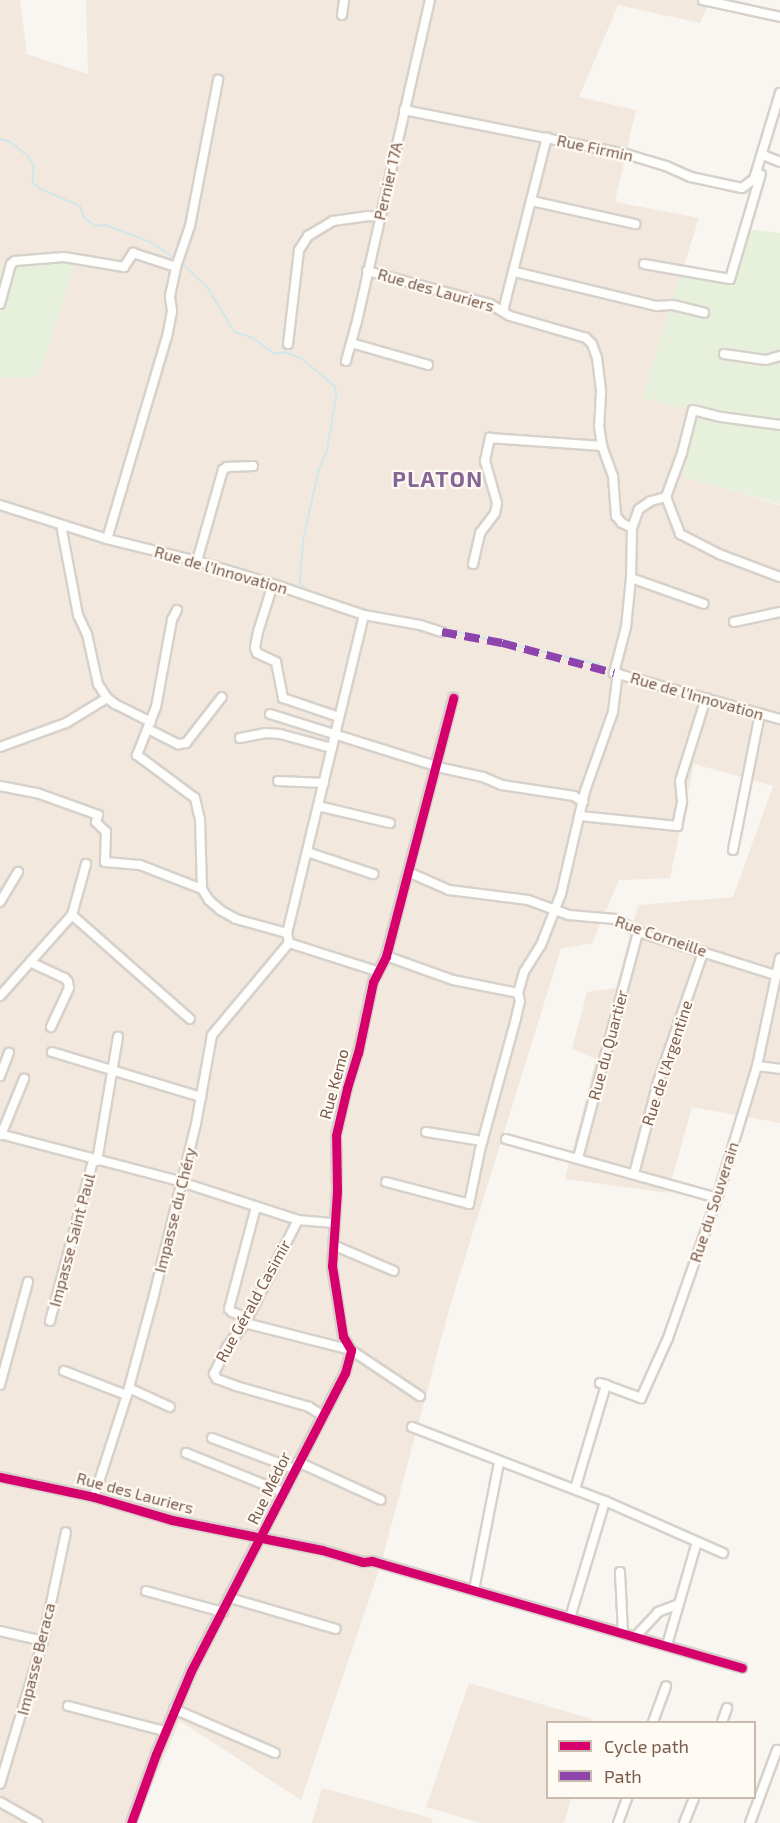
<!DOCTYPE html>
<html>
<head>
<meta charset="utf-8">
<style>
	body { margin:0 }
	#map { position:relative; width:780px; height:1823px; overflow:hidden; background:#f9f5f0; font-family:"Exo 2",sans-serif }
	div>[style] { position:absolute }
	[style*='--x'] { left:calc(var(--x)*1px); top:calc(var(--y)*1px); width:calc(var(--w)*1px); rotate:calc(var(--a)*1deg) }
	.residential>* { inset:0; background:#f2e8de }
	.green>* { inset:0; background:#e7f0db }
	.stream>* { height:1.5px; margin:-0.75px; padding:0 0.75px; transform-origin:0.75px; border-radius:0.75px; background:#d0e8ea }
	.roads { filter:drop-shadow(2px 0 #d7d1cb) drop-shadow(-2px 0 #d7d1cb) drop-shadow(0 2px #d7d1cb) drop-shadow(0 -2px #d7d1cb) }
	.minor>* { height:8px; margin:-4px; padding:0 4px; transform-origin:4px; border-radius:4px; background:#fefefd }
	.quiet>* { height:8px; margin-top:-4px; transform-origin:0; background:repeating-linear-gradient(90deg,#8e44ad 0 15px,transparent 0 23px) }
	.cycleway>* { height:9px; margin:-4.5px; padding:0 4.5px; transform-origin:4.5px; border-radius:4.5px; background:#d6006c }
	span { translate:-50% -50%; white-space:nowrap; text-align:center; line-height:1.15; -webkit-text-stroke:4.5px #fffaf3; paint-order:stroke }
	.street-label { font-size:16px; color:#7a5c4d }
	.district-label { font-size:22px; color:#846695; font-weight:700; letter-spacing:1.5px }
	.legend { position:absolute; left:546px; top:1721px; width:210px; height:78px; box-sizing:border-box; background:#fffaf3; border:2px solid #cabbb1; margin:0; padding:8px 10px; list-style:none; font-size:18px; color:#7a5c4d }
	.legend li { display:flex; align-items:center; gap:12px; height:30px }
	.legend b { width:30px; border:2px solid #cabbb1 }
</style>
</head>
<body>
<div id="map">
	<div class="residential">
		<div style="clip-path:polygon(0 0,20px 0,27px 54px,88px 74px,86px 0,710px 0,700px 23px,618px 5px,579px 97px,636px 110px,615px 202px,699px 218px,642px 398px,699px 411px,684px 477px,780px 505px,780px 1123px,692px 1107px,668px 1193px,565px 1179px,596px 1059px,572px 1049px,587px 992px,616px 988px,638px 905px,733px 897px,773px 786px,694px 764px,670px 878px,619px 880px,592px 943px,561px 949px,450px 1306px,380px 1567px,301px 1800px,180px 1721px,135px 1823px,0 1823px,0 378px,39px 377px,76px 257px,0 269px)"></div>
		<div style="clip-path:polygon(469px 1683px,592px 1719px,591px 1722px,548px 1722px,548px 1798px,571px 1798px,564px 1823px,480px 1823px,426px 1807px)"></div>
		<div style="clip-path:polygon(322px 1788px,431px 1818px,433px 1823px,312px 1823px)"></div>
	</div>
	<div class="green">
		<div style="clip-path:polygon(746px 229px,780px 233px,780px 504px,683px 477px,699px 411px,642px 398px,682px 269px,732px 282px)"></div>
		<div style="clip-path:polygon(77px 257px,39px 377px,0 378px,0 269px)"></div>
	</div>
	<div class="stream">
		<div style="--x:0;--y:139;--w:11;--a:15"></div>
		<div style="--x:11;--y:142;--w:23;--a:40"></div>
		<div style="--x:29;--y:157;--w:10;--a:61"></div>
		<div style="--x:34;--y:166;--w:17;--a:93"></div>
		<div style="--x:33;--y:183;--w:10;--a:37"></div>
		<div style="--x:41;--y:189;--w:43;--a:23.6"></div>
		<div style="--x:80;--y:206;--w:13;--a:67"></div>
		<div style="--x:85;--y:218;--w:14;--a:36"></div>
		<div style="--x:96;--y:226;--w:10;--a:-6"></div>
		<div style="--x:106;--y:225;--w:48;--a:20.7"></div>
		<div style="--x:151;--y:242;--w:29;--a:35"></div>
		<div style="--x:180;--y:261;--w:39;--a:44"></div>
		<div style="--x:208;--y:288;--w:52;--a:58.5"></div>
		<div style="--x:235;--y:332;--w:19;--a:18"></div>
		<div style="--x:253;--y:338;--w:27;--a:36"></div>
		<div style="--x:275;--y:354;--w:10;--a:-11"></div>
		<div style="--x:285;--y:352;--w:17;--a:21"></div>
		<div style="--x:301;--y:358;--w:44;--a:39.5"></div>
		<div style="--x:335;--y:386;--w:9;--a:77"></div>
		<div style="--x:337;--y:395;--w:55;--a:99.5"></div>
		<div style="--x:328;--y:449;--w:24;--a:112"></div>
		<div style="--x:319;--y:471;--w:69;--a:102.6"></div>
		<div style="--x:304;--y:538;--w:45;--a:95.1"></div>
		<div style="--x:300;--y:583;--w:14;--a:45"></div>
		<div style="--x:357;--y:608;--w:55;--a:10.5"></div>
		<div style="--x:411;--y:618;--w:48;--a:16.9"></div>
		<div style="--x:457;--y:632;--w:146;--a:12.7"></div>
	</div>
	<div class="roads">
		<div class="minor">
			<div style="--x:703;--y:0;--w:79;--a:12.4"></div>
			<div style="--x:342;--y:15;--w:15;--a:-82"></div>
			<div style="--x:404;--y:110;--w:226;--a:11.2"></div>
			<div style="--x:626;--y:154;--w:42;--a:16.7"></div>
			<div style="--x:666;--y:166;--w:27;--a:24"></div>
			<div style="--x:691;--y:177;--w:52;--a:12.2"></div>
			<div style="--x:742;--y:188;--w:15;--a:-37"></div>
			<div style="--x:754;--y:179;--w:90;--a:-73.2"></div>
			<div style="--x:763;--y:155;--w:18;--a:22"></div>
			<div style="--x:532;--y:201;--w:106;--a:12.6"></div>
			<div style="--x:644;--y:264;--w:87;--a:9.9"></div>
			<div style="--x:730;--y:279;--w:109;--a:-73.6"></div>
			<div style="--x:367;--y:271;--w:127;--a:15"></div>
			<div style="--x:490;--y:304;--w:23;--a:31"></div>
			<div style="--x:510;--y:316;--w:79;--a:16.1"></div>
			<div style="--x:586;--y:338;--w:8;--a:45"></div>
			<div style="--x:592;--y:344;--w:15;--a:70"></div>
			<div style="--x:597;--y:358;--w:34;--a:83"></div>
			<div style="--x:601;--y:392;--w:34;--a:93"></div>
			<div style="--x:599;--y:426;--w:20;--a:81"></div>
			<div style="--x:602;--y:446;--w:32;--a:70"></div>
			<div style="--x:613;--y:476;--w:40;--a:85.7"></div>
			<div style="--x:616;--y:516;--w:9;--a:49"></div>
			<div style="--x:622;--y:523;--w:11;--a:27"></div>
			<div style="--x:632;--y:528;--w:50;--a:91.1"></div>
			<div style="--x:631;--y:578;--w:49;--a:95.8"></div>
			<div style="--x:626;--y:627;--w:48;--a:104.6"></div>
			<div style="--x:614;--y:673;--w:172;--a:15.5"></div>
			<div style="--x:515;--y:272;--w:146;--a:13.5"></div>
			<div style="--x:657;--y:306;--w:16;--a:-4"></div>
			<div style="--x:673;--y:305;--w:32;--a:14"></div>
			<div style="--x:0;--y:304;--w:41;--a:-74.6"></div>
			<div style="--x:11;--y:264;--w:5;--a:-37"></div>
			<div style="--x:15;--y:261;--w:49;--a:-4.7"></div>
			<div style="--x:64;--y:257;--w:61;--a:9.5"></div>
			<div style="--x:124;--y:267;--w:17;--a:-57"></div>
			<div style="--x:133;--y:253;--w:45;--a:18"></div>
			<div style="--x:503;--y:311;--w:179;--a:-75.8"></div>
			<div style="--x:351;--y:343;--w:80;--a:15.9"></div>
			<div style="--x:288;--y:344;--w:95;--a:-83.3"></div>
			<div style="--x:299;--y:250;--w:17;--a:-57"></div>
			<div style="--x:308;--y:236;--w:29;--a:-31"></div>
			<div style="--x:333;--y:221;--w:34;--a:-8"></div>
			<div style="--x:367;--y:216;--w:13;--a:4"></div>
			<div style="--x:724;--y:354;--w:42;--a:8.1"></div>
			<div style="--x:766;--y:360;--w:15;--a:-16"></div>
			<div style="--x:346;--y:361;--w:41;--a:-74.6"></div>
			<div style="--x:357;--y:321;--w:329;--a:-77.2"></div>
			<div style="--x:666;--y:497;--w:47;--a:-70"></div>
			<div style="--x:682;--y:453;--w:44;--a:-75.7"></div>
			<div style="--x:693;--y:410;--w:29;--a:14"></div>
			<div style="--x:721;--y:417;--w:60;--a:7.7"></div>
			<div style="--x:0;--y:505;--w:112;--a:17.6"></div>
			<div style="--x:107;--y:539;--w:93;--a:13.7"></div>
			<div style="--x:197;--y:561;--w:79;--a:16.8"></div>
			<div style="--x:273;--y:584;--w:96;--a:18.8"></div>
			<div style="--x:364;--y:615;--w:57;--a:10.1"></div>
			<div style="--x:420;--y:625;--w:23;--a:18"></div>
			<div style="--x:61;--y:525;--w:92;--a:79.3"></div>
			<div style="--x:78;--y:615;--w:21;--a:65"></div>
			<div style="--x:87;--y:634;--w:51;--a:77.6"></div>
			<div style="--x:98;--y:684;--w:17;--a:57"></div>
			<div style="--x:107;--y:698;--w:10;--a:37"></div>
			<div style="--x:115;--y:704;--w:40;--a:26.6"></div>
			<div style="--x:632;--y:528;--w:20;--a:-70"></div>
			<div style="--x:639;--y:509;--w:14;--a:-34"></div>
			<div style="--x:651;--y:501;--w:16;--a:-15"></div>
			<div style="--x:666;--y:497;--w:40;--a:69"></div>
			<div style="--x:680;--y:534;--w:44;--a:27.1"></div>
			<div style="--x:719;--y:554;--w:65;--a:20.7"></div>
			<div style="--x:107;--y:539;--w:211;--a:-73.5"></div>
			<div style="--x:167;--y:337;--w:26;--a:-79"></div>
			<div style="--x:172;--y:311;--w:15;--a:-98"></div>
			<div style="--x:170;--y:296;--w:30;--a:-78"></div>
			<div style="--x:176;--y:267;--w:43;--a:-71.1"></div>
			<div style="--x:190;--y:226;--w:149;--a:-79.1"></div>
			<div style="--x:197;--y:561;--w:95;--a:-74.1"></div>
			<div style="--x:223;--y:470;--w:5;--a:-37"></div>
			<div style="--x:227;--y:467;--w:26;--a:-2"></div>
			<div style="--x:473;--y:564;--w:32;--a:-77"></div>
			<div style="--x:480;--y:533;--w:25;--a:-53"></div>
			<div style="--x:495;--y:513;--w:10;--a:-79"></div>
			<div style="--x:497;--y:503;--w:44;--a:-105.9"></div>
			<div style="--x:485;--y:461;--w:24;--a:-78"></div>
			<div style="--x:490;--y:438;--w:112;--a:4.1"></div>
			<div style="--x:631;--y:578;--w:77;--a:19.6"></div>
			<div style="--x:273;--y:584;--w:50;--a:107.4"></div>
			<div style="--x:258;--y:632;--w:16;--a:101"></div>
			<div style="--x:255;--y:648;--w:5;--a:68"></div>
			<div style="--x:257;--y:653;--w:21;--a:25"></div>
			<div style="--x:276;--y:662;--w:37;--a:79"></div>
			<div style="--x:283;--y:698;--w:59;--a:18.7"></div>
			<div style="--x:177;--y:610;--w:11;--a:117"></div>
			<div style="--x:172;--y:620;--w:88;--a:100.4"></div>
			<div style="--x:156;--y:707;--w:52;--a:111.6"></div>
			<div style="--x:137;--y:755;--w:72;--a:36.6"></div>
			<div style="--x:195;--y:798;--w:22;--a:77"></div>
			<div style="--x:200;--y:819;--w:70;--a:88.4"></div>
			<div style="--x:202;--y:889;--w:13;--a:58"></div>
			<div style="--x:209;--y:900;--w:15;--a:42"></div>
			<div style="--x:220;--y:910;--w:18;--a:29"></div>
			<div style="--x:236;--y:919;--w:53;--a:15.4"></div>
			<div style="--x:364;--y:615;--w:327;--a:103.6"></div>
			<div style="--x:287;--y:933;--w:10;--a:79"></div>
			<div style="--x:289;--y:943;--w:92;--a:17.7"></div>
			<div style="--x:734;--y:622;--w:47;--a:-12.3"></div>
			<div style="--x:270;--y:714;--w:180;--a:17.4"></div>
			<div style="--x:442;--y:768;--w:42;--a:12.4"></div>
			<div style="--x:483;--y:777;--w:21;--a:23"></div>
			<div style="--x:502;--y:785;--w:73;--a:8.7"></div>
			<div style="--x:574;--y:796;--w:11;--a:34"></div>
			<div style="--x:148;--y:729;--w:34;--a:27"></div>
			<div style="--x:178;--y:744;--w:8;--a:-7"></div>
			<div style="--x:186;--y:743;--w:58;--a:-52"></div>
			<div style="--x:240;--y:738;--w:25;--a:-11"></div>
			<div style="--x:265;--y:733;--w:15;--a:4"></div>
			<div style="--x:280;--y:734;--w:54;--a:15.1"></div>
			<div style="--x:0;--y:747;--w:70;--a:-20"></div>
			<div style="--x:66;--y:723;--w:48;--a:-31.4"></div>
			<div style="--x:278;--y:781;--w:46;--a:2.5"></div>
			<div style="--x:0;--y:786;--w:38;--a:11"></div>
			<div style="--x:37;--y:793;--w:65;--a:19.8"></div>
			<div style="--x:98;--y:815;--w:7;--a:106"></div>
			<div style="--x:96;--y:822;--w:14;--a:45"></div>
			<div style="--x:106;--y:832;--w:30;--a:92"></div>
			<div style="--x:105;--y:862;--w:35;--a:5"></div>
			<div style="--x:140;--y:865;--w:66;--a:21.2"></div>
			<div style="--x:318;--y:806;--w:74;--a:13.3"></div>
			<div style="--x:580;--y:816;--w:98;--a:5.9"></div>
			<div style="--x:677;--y:826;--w:25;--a:-78"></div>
			<div style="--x:682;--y:802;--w:21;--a:-95"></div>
			<div style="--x:680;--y:781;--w:87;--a:-72.6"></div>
			<div style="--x:733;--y:850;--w:139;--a:-78.8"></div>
			<div style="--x:307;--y:852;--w:70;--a:18.4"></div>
			<div style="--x:408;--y:872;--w:45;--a:23.7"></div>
			<div style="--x:449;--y:890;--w:80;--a:7.2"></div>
			<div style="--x:528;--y:900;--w:44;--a:20.1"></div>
			<div style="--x:569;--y:915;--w:46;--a:5"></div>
			<div style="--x:615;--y:919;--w:26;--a:29"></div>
			<div style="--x:638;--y:932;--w:144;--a:17.4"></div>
			<div style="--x:0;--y:902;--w:35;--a:-59"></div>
			<div style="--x:72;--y:915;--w:53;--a:-74.6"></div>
			<div style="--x:386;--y:956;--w:71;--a:19.7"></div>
			<div style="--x:453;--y:980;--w:66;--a:11.3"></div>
			<div style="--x:30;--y:962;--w:38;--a:25"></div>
			<div style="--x:65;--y:978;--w:5;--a:53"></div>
			<div style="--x:68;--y:982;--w:6;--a:81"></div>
			<div style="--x:69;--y:988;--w:43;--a:114.8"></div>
			<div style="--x:0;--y:996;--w:108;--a:-48.4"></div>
			<div style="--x:72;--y:915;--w:157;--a:41.4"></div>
			<div style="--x:52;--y:1052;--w:156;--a:16.8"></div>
			<div style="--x:757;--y:1066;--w:23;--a:7"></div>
			<div style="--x:0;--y:1076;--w:25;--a:-69"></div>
			<div style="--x:426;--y:1132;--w:57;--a:9.1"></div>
			<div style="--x:0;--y:1134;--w:181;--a:14.7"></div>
			<div style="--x:175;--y:1180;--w:129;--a:18"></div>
			<div style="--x:298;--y:1220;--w:36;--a:5"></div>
			<div style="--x:1;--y:1135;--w:61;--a:-67.7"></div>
			<div style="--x:506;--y:1139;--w:219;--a:15.6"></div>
			<div style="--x:578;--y:1158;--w:234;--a:-75.1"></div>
			<div style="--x:97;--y:1161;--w:126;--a:-80.4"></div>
			<div style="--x:634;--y:1174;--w:95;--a:-75.4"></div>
			<div style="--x:658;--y:1082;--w:137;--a:-70.8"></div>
			<div style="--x:386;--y:1182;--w:86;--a:14.8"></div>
			<div style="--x:469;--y:1204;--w:55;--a:-78.5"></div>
			<div style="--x:480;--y:1150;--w:137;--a:-74.7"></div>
			<div style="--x:516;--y:1018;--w:17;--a:-77"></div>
			<div style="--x:520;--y:1001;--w:8;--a:-104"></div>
			<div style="--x:518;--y:993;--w:22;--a:-74"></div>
			<div style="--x:524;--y:972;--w:32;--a:-58"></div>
			<div style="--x:541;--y:945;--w:55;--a:-68.6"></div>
			<div style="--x:561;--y:894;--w:106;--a:-76.9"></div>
			<div style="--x:585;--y:791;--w:84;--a:-70.5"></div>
			<div style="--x:613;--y:712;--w:39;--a:-83"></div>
			<div style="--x:298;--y:1220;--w:116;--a:117.2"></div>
			<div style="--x:245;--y:1323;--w:30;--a:127"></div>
			<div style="--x:227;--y:1347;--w:30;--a:116"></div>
			<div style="--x:214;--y:1374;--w:6;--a:59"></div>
			<div style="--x:217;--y:1379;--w:20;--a:20"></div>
			<div style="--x:236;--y:1386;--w:76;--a:16"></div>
			<div style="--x:309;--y:1407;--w:15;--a:32"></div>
			<div style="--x:333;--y:1245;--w:66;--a:23.1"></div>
			<div style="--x:247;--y:1318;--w:16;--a:-158"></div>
			<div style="--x:232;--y:1312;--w:4;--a:-135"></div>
			<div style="--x:229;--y:1309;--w:106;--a:-75.2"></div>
			<div style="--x:50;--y:1321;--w:167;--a:-75"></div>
			<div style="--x:245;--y:1323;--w:109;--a:14.3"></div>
			<div style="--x:351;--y:1350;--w:83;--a:33.7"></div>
			<div style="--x:64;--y:1371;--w:67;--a:20.9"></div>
			<div style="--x:600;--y:1383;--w:44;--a:20.1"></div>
			<div style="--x:641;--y:1398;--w:66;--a:-65.8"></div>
			<div style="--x:668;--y:1338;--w:148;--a:-70.7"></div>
			<div style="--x:717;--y:1198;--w:138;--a:-73.1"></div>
			<div style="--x:757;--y:1066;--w:110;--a:-78"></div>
			<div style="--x:0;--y:1385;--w:107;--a:-74.8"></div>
			<div style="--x:129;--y:1388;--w:45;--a:24.9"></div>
			<div style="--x:412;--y:1427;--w:207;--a:21"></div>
			<div style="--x:605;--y:1501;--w:129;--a:23.8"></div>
			<div style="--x:212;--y:1438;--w:89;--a:20.5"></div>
			<div style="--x:186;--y:1453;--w:105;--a:21.9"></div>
			<div style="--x:298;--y:1462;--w:91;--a:24.6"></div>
			<div style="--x:0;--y:1477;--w:96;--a:12"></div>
			<div style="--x:94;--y:1497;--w:81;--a:16.4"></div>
			<div style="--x:172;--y:1520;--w:153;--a:11.3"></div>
			<div style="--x:322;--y:1550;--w:43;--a:16.3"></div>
			<div style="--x:363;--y:1562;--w:9;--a:-6"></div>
			<div style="--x:372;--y:1561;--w:385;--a:16.1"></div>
			<div style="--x:575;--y:1489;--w:109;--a:-73.4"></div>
			<div style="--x:94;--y:1497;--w:107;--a:-72.1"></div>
			<div style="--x:127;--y:1395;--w:104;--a:-74.9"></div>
			<div style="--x:154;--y:1295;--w:176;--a:-76.2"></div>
			<div style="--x:196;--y:1124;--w:90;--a:-79.8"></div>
			<div style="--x:212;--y:1035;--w:120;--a:-50.1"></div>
			<div style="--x:620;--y:1572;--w:61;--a:87.2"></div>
			<div style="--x:474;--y:1590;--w:130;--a:-78.9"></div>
			<div style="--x:146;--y:1591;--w:80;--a:15.3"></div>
			<div style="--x:230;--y:1598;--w:110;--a:16.3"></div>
			<div style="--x:570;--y:1618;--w:122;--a:-73.3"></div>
			<div style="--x:0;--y:1631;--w:44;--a:13.1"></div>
			<div style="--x:636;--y:1636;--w:33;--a:-47"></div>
			<div style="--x:658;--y:1612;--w:22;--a:-21"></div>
			<div style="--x:667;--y:1645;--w:107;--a:-73.8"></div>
			<div style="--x:68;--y:1706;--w:100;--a:14.5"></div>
			<div style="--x:174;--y:1709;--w:110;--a:23.5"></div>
			<div style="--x:653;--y:1722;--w:38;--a:-70"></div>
			<div style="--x:722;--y:1722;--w:15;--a:-70"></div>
			<div style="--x:0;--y:1784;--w:149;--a:-73.3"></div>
			<div style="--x:43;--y:1641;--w:111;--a:-78.1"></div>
			<div style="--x:0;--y:1802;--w:43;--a:29.6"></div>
			<div style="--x:131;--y:1823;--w:73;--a:-70.1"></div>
			<div style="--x:156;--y:1754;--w:90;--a:-67.1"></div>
			<div style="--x:191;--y:1671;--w:335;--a:-62.7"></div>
			<div style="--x:345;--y:1373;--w:24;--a:-75"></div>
			<div style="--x:351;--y:1350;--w:16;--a:-120"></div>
			<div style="--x:343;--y:1336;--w:71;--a:-98.9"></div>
			<div style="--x:332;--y:1266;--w:76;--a:-86.2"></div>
			<div style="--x:337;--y:1190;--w:55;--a:-91"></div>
			<div style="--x:336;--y:1135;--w:48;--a:-76.8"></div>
			<div style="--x:347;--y:1088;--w:37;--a:-73"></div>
			<div style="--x:358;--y:1053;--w:73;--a:-78.1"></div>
			<div style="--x:373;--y:982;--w:29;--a:-63"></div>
			<div style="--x:386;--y:956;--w:267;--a:-75.4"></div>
			<div style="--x:618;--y:1823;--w:27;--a:-70"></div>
			<div style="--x:684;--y:1823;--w:27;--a:-68"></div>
			<div style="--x:750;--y:1823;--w:78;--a:-69.7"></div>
		</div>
	</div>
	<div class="quiet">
		<div style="--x:442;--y:632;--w:61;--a:10.4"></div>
		<div style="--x:502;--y:643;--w:116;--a:15"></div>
	</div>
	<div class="cycleway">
		<div style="--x:0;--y:1477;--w:96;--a:12"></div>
		<div style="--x:94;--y:1497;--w:81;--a:16.4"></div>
		<div style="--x:172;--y:1520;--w:153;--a:11.3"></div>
		<div style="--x:322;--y:1550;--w:43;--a:16.3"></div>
		<div style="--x:363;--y:1562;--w:9;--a:-6"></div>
		<div style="--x:372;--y:1561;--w:385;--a:16.1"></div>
		<div style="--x:131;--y:1823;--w:73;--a:-70.1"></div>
		<div style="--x:156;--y:1754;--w:90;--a:-67.1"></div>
		<div style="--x:191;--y:1671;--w:335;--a:-62.7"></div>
		<div style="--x:345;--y:1373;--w:24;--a:-75"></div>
		<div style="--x:351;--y:1350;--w:16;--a:-120"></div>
		<div style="--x:343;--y:1336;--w:71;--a:-98.9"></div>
		<div style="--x:332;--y:1266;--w:76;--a:-86.2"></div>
		<div style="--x:337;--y:1190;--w:55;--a:-91"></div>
		<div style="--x:336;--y:1135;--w:48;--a:-76.8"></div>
		<div style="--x:347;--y:1088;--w:37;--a:-73"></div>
		<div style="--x:358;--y:1053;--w:73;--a:-78.1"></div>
		<div style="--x:373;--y:982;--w:29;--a:-63"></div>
		<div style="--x:386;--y:956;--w:267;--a:-75.4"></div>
	</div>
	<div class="street-label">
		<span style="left:595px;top:148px;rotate:12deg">Rue Firmin</span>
		<span style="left:388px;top:181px;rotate:-77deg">Pernier 17A</span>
		<span style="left:436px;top:290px;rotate:16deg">Rue des Lauriers</span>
		<span style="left:221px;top:570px;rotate:16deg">Rue de l'Innovation</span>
		<span style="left:697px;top:696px;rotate:16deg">Rue de l'Innovation</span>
		<span style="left:661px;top:936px;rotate:19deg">Rue Corneille</span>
		<span style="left:608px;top:1045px;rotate:-75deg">Rue du Quartier</span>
		<span style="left:667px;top:1063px;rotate:-72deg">Rue de l'Argentine</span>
		<span style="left:334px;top:1084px;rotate:-75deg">Rue Kemo</span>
		<span style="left:714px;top:1202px;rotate:-72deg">Rue du Souverain</span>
		<span style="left:175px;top:1210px;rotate:-76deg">Impasse du Chéry</span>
		<span style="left:72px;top:1240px;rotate:-75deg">Impasse Saint Paul</span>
		<span style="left:253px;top:1301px;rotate:-61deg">Rue Gérald Casimir</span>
		<span style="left:269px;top:1488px;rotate:-64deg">Rue Médor</span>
		<span style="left:135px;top:1493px;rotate:15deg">Rue des Lauriers</span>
		<span style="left:36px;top:1659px;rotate:-76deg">Impasse Beraca</span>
	</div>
	<div class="district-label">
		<span style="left:438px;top:479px">PLATON</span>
	</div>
	<ul class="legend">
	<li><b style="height:8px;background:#d6006c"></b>Cycle path</li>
	<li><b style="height:8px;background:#8e44ad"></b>Path</li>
	</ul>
</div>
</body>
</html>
